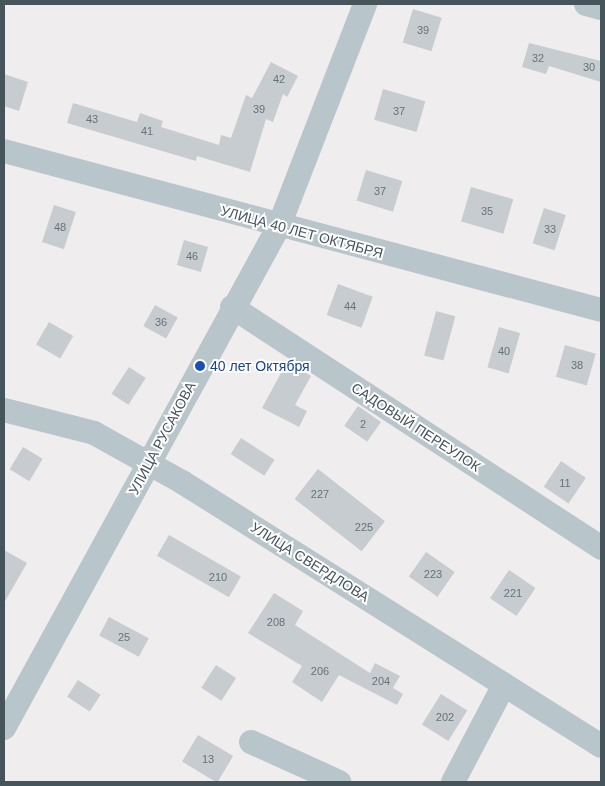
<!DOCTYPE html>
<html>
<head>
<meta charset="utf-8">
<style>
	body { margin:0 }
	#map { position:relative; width:605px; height:786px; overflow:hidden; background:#f0edee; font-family:Helvetica,sans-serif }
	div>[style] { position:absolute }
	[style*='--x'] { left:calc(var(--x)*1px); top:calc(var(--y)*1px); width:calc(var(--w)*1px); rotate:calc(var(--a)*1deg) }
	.building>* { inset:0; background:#c7ccd0; transform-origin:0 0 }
	.street>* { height:24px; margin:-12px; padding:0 12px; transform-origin:12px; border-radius:12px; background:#b8c5cb }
	.dots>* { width:14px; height:14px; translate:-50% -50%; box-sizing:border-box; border:2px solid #fff; border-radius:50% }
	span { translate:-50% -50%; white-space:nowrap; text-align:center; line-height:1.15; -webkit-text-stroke:4px #fff; paint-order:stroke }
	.number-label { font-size:11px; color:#667378 }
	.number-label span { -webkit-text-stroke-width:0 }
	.street-label { font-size:14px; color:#45555b }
	.transit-label { font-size:14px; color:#164399 }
	.left { translate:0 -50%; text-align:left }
	.frame { position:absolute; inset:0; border:5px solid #45555b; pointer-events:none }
</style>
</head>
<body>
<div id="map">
	<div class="building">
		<div style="left:413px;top:9px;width:30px;height:35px;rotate:17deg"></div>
		<div style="clip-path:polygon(529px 43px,601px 61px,601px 82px,549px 66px,546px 74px,522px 67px)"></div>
		<div style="clip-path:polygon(271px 62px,298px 76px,287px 97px,283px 94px,273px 122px,266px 119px,250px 172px,197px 156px,196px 161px,67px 123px,73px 103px,137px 122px,140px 113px,163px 121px,161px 127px,219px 145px,221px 135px,231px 138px,246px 95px,252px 98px)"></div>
		<div style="clip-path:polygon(4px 74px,28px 82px,19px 111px,4px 106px)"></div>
		<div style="left:383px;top:89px;width:44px;height:32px;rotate:16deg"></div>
		<div style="left:366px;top:170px;width:38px;height:32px;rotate:17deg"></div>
		<div style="left:471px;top:187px;width:44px;height:36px;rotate:16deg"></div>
		<div style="left:54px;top:205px;width:23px;height:39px;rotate:18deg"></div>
		<div style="left:544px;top:208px;width:23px;height:37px;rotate:18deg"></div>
		<div style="left:184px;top:240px;width:25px;height:26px;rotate:16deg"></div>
		<div style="left:338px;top:284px;width:37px;height:33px;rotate:20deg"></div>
		<div style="left:155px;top:305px;width:26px;height:24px;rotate:29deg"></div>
		<div style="left:436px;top:311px;width:20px;height:46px;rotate:15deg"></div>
		<div style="left:49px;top:322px;width:28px;height:26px;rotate:30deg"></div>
		<div style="left:499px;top:327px;width:22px;height:42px;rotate:16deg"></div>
		<div style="left:565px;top:345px;width:32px;height:33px;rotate:16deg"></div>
		<div style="clip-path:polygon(287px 362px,311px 376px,295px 405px,307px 411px,299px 427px,262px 408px)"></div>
		<div style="left:129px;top:367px;width:20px;height:32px;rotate:33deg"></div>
		<div style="left:358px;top:406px;width:28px;height:24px;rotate:35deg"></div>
		<div style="left:241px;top:438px;width:40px;height:19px;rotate:33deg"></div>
		<div style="left:23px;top:447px;width:23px;height:26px;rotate:31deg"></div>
		<div style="left:561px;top:461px;width:30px;height:31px;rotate:34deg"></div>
		<div style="left:318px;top:469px;width:85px;height:38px;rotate:38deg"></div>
		<div style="left:169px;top:535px;width:83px;height:24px;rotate:30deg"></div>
		<div style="clip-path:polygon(4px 550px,27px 563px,4px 603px)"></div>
		<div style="left:426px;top:552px;width:35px;height:30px;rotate:35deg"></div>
		<div style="left:509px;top:570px;width:32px;height:34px;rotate:34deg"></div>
		<div style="clip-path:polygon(274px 593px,303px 611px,295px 625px,370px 673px,375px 663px,400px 676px,393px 688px,403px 694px,397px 705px,339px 675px,322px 702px,292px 682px,302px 666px,248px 633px)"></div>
		<div style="left:109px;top:617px;width:45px;height:21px;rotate:28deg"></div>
		<div style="left:216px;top:665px;width:24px;height:27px;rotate:33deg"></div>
		<div style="left:78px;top:680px;width:27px;height:20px;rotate:33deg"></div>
		<div style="left:441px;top:694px;width:31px;height:36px;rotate:32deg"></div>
		<div style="left:198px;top:735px;width:41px;height:31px;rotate:31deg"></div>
	</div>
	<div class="street">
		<div style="--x:586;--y:4;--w:16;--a:15"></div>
		<div style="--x:4;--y:151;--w:618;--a:14.91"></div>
		<div style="--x:232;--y:307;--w:441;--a:33.1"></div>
		<div style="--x:4;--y:410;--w:93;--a:14.3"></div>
		<div style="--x:94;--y:433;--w:101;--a:29.1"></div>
		<div style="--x:182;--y:482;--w:495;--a:32.2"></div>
		<div style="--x:4;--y:728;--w:572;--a:-61.29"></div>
		<div style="--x:279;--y:226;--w:238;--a:-68.8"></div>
		<div style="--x:251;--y:742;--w:97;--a:24.4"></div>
		<div style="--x:453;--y:782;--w:110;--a:-62.3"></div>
	</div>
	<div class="dots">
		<div style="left:200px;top:366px;background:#1a4fb4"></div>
	</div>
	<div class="number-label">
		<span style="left:423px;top:30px">39</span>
		<span style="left:538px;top:58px">32</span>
		<span style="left:589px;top:67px">30</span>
		<span style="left:279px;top:79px">42</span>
		<span style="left:259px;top:109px">39</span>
		<span style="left:399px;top:111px">37</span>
		<span style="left:92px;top:119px">43</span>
		<span style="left:147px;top:131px">41</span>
		<span style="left:380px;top:191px">37</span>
		<span style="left:487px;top:211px">35</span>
		<span style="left:60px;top:227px">48</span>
		<span style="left:550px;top:229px">33</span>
		<span style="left:192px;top:256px">46</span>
		<span style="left:350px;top:306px">44</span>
		<span style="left:161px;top:322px">36</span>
		<span style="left:504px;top:351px">40</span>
		<span style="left:577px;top:365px">38</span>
		<span style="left:363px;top:424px">2</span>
		<span style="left:565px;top:483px">11</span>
		<span style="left:320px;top:494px">227</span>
		<span style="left:364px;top:527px">225</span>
		<span style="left:433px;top:574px">223</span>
		<span style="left:218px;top:577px">210</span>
		<span style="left:513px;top:593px">221</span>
		<span style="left:276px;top:622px">208</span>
		<span style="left:124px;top:637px">25</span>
		<span style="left:320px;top:671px">206</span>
		<span style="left:381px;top:681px">204</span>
		<span style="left:445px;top:717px">202</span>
		<span style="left:208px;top:759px">13</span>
	</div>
	<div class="street-label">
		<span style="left:302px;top:232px;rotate:15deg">УЛИЦА 40 ЛЕТ ОКТЯБРЯ</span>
		<span style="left:416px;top:427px;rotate:33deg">САДОВЫЙ ПЕРЕУЛОК</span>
		<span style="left:162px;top:438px;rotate:-62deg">УЛИЦА РУСАКОВА</span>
		<span style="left:310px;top:562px;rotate:32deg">УЛИЦА СВЕРДЛОВА</span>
	</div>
	<div class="transit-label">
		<span class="left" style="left:210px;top:366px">40 лет Октября</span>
	</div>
	<div class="frame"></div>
</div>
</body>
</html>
